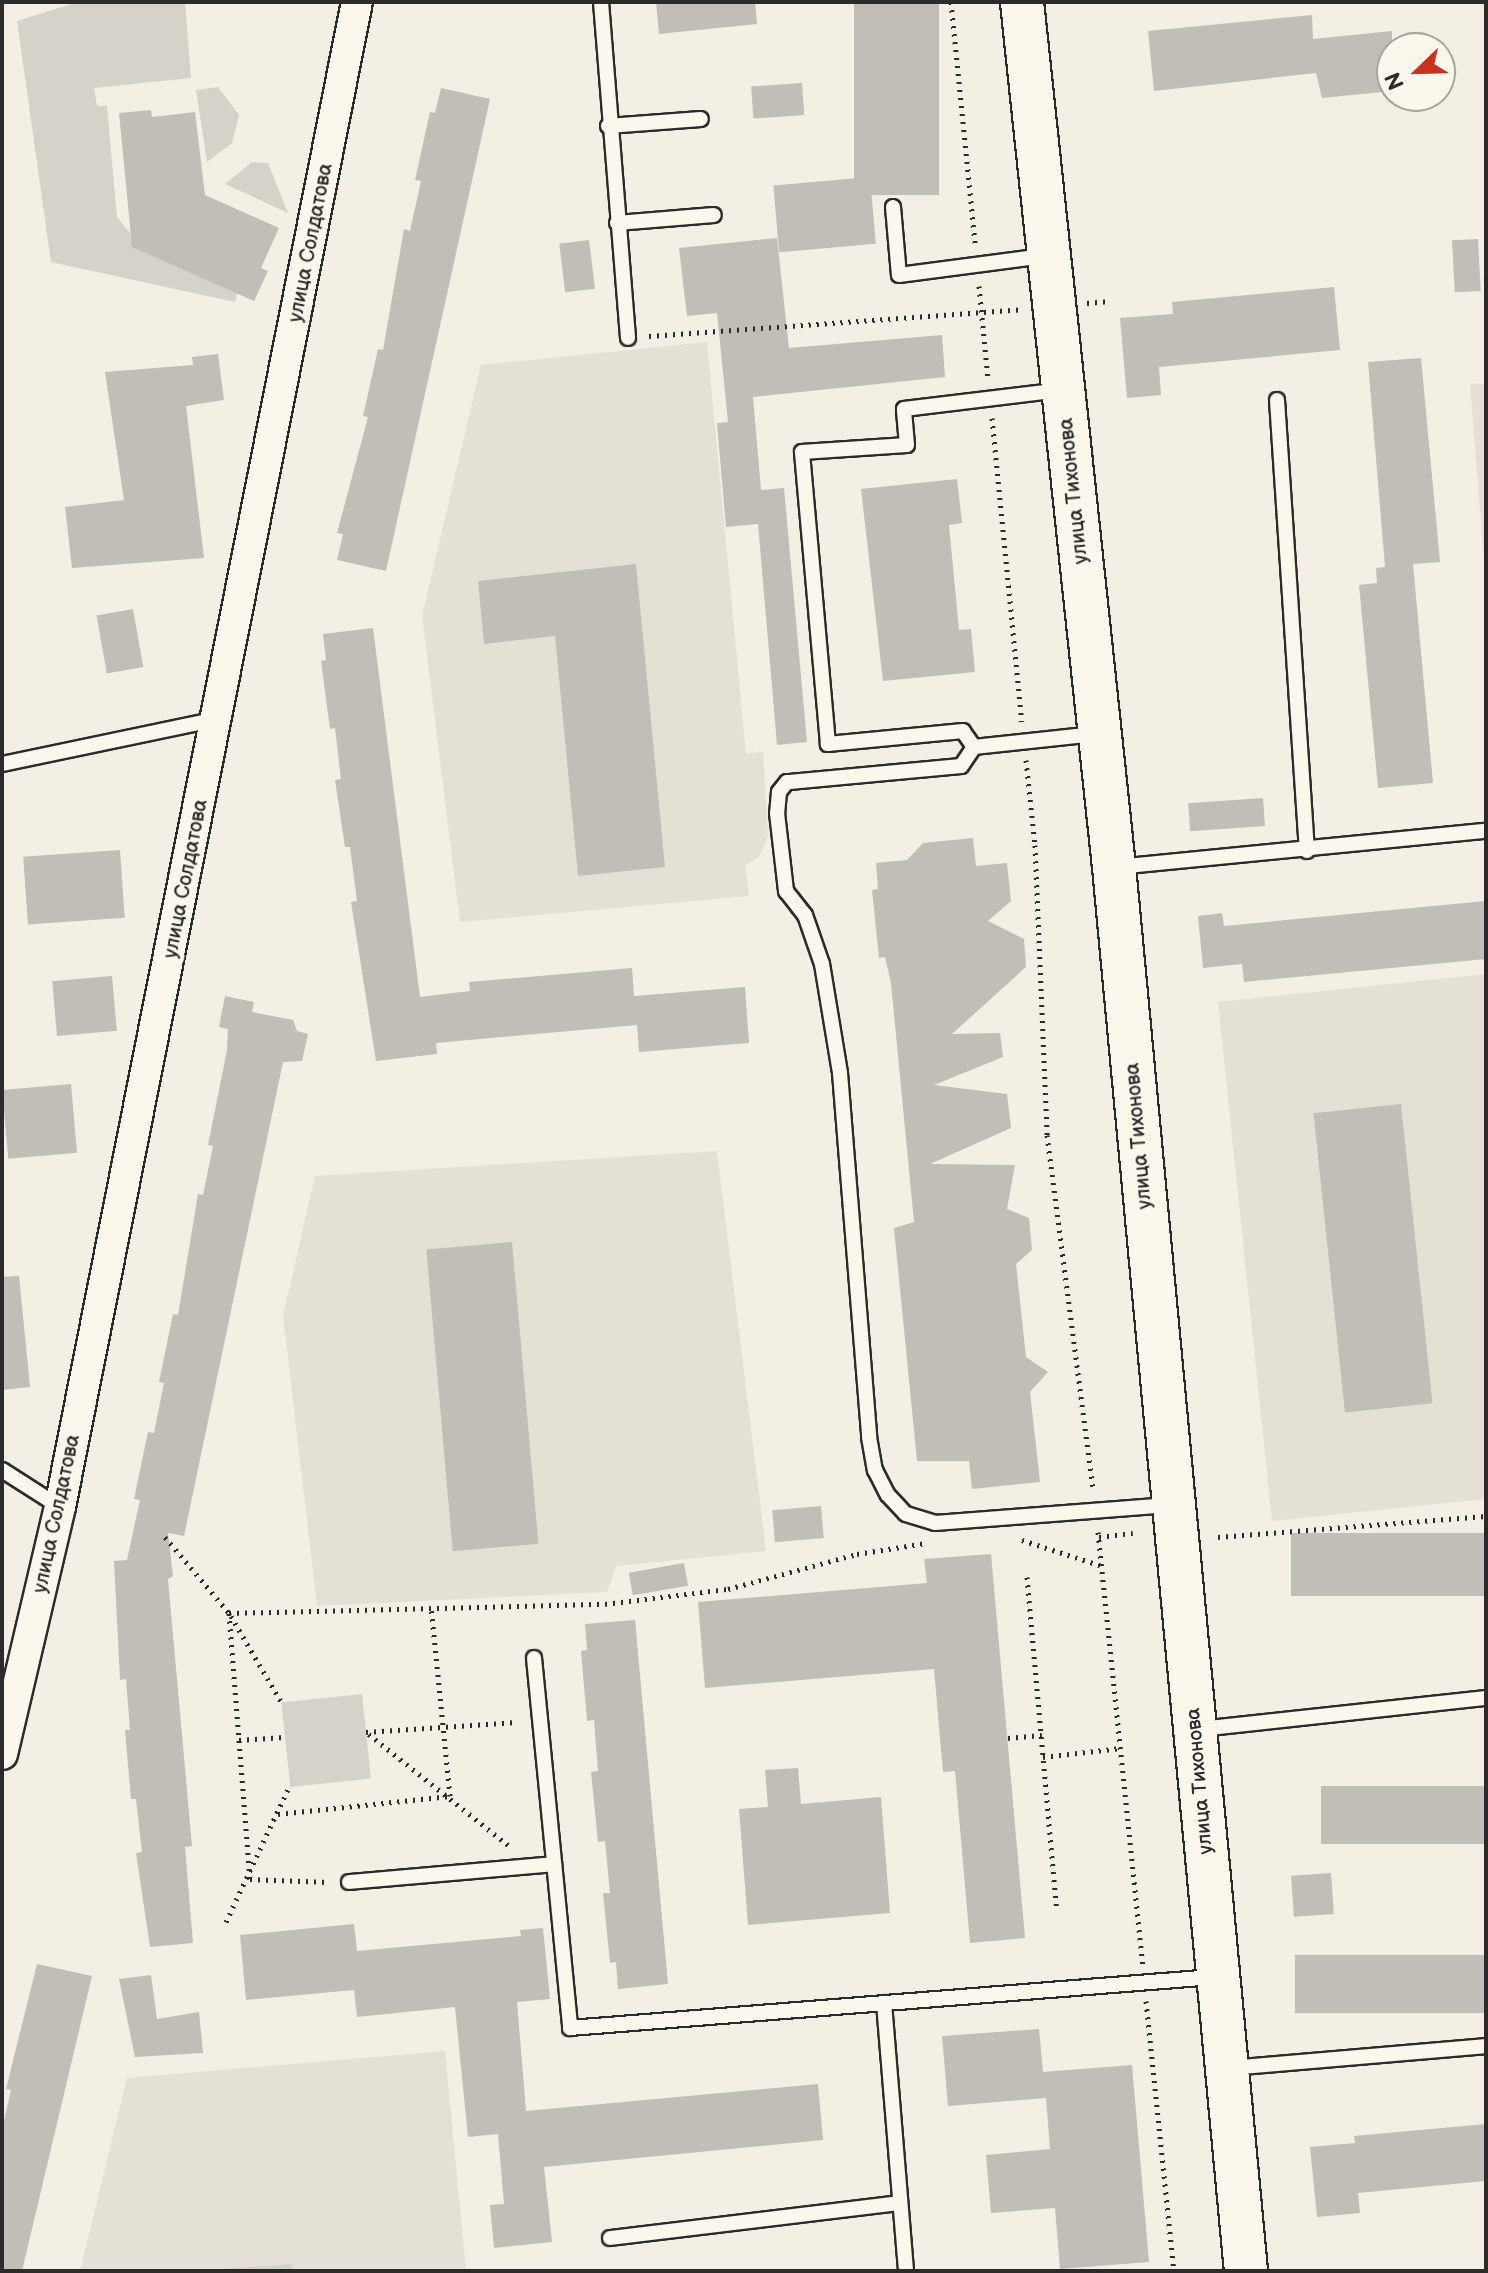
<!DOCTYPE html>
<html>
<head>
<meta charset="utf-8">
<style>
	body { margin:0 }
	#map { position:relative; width:1488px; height:2273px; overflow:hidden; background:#f3efe4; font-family:"Balsamiq Sans",sans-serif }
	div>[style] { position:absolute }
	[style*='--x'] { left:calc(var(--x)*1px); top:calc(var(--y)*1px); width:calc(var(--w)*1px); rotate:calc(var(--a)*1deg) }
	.built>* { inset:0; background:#e4e0d6 }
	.green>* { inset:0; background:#d5d2c9; transform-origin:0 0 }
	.building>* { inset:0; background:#c0beb6; transform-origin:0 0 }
	.path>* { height:5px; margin-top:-2.5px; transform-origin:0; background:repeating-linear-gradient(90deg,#2b2b2b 0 2px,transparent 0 8px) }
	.roads { filter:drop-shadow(2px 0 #2b2b2b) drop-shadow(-2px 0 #2b2b2b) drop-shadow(0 2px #2b2b2b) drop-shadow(0 -2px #2b2b2b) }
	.lane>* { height:14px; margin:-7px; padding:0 7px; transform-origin:7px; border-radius:7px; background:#fbf7ec }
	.street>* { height:30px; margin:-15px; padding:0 15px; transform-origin:15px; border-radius:15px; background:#fbf7ec }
	.secondary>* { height:42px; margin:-21px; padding:0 21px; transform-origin:21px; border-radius:21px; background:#fbf7ec }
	span { translate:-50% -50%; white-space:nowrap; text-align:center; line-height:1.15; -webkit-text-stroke:8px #fbf7ec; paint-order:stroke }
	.street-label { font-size:20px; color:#2b2b2b }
	.frame { position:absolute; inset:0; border:4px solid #2b2b2b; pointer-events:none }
	.north { position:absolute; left:1376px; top:32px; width:80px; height:80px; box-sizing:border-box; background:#fbf7ec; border:2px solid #a8a59f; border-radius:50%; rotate:247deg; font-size:22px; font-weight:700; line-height:32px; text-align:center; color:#2b2b2b }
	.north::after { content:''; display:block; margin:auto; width:28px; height:36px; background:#c8321e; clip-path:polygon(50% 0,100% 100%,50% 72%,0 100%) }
</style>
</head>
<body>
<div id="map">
	<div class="built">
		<div style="clip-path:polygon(707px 342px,746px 754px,763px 751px,768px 836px,759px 857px,745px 866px,749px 896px,460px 922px,422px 616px,481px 365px)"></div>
		<div style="clip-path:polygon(1486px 383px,1486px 586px,1470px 384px)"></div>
		<div style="clip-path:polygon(1486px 974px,1486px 1499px,1272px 1521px,1218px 1002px)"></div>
		<div style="clip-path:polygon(717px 1151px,766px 1551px,616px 1566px,607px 1592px,317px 1606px,283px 1316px,315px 1176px)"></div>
		<div style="clip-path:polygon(445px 2051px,466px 2271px,80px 2271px,127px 2078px)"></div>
	</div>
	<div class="green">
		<div style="clip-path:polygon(78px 2px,185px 2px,191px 78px,94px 88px,97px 106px,107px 106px,117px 217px,142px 248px,238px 290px,235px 302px,51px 262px,17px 21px)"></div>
		<div style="clip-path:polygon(218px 87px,239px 115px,232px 143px,207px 162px,196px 90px)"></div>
		<div style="clip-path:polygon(252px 162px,268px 163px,288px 213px,225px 184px)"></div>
		<div style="left:362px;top:1694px;width:85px;height:81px;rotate:84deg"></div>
		<div style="clip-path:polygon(292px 2264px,293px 2271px,194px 2271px)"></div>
	</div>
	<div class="building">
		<div style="clip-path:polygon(656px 2px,755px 2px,757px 24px,659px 34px)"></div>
		<div style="left:854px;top:2px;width:85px;height:193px"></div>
		<div style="clip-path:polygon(1312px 15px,1313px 39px,1392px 31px,1392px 91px,1322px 98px,1316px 73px,1154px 91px,1148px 31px)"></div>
		<div style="left:802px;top:83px;width:32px;height:51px;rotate:86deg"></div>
		<div style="clip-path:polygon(441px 88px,490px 99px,386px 571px,337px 560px,343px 534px,337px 533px,368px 417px,363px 416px,378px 349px,383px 350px,404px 229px,410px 231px,421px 181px,415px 180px,430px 112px,435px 113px)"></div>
		<div style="clip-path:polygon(151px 110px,152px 117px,195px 112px,205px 195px,279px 228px,261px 268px,268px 271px,254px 301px,132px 247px,119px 113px)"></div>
		<div style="left:870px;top:177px;width:67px;height:97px;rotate:85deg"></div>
		<div style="clip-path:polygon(777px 238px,789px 348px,942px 335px,945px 377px,753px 397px,761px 490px,784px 488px,807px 742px,777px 745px,758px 524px,726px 527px,717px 423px,728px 422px,717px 313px,687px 316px,679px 248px)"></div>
		<div style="left:1478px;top:239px;width:52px;height:26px;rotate:87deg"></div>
		<div style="left:589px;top:240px;width:49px;height:30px;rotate:83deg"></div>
		<div style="clip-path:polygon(1334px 287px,1340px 350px,1159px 367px,1161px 395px,1127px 398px,1120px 318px,1173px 314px,1172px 302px)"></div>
		<div style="clip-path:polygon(218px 354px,224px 400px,186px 406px,204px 558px,72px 568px,65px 507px,124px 500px,105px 372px,193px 365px,192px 357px)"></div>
		<div style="clip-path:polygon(1421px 358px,1440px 562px,1413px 564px,1433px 783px,1378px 788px,1359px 585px,1377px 583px,1376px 568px,1385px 567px,1368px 362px)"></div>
		<div style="clip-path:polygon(957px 479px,962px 523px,949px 525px,959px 630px,971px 629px,975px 672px,883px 681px,861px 489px)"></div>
		<div style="clip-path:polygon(636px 564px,665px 867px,578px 876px,555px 636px,484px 644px,478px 581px)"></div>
		<div style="left:133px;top:609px;width:59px;height:37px;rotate:80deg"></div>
		<div style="clip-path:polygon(373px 628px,420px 997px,470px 991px,469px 982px,632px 968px,634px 996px,745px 987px,749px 1043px,639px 1052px,637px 1025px,436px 1043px,437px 1054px,376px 1061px,351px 902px,357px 901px,350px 847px,345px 847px,335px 780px,341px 779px,335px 728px,330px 729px,321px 661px,326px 660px,323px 634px)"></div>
		<div style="left:1263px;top:798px;width:28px;height:75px;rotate:86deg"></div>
		<div style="clip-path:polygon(973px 838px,976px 866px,1007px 863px,1011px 901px,988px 921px,1024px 939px,1026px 967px,952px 1034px,1000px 1033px,1003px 1057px,934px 1085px,1007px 1094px,1011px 1128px,930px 1164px,1015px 1165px,1007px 1209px,1029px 1218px,1032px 1250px,1016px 1264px,1026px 1357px,1048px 1372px,1030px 1392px,1040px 1482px,972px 1489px,969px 1461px,917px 1461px,894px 1228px,914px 1222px,891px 983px,885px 957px,879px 958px,872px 890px,878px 889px,876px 863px,907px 860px,923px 843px)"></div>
		<div style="left:120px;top:850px;width:68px;height:97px;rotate:86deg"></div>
		<div style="clip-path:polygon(1486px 901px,1486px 959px,1244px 982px,1242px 964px,1203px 968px,1198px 916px,1222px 913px,1224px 926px)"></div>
		<div style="left:112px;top:976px;width:55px;height:60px;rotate:85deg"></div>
		<div style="clip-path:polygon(225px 996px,254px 1002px,252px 1012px,293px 1020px,297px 1031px,308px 1034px,302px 1061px,283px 1062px,184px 1536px,168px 1533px,173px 1576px,168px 1579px,192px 1846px,185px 1847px,193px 1943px,150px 1947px,136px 1853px,142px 1852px,136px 1799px,131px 1799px,125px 1730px,130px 1730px,126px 1679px,120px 1680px,114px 1561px,127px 1560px,140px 1500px,134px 1499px,148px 1432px,154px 1433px,164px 1383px,159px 1382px,173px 1314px,178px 1315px,198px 1194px,203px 1195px,213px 1146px,208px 1145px,227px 1050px,228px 1029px,219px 1027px)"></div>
		<div style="left:71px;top:1084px;width:69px;height:69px;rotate:85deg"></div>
		<div style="left:1401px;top:1104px;width:301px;height:88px;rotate:84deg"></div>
		<div style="left:512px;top:1242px;width:303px;height:86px;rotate:85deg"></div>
		<div style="clip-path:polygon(19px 1276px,30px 1387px,2px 1390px,2px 1277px)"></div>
		<div style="left:821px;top:1506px;width:32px;height:49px;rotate:85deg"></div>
		<div style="left:1486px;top:1533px;width:63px;height:195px;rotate:90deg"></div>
		<div style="clip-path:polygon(991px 1554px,1025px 1938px,970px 1943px,955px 1771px,943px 1772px,934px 1669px,705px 1688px,698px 1602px,927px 1583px,924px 1559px)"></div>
		<div style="left:684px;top:1563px;width:23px;height:56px;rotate:80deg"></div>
		<div style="clip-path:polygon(635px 1620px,668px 1984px,618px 1989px,616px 1962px,610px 1963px,603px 1893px,610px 1893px,605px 1841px,598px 1842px,591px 1772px,598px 1771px,594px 1720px,587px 1721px,581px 1651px,587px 1650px,585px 1624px)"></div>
		<div style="clip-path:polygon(798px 1768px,801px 1804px,881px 1797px,890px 1913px,748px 1925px,739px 1809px,768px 1807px,765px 1770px)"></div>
		<div style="left:1486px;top:1786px;width:58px;height:165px;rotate:90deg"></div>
		<div style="left:1331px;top:1873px;width:41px;height:40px;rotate:86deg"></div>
		<div style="clip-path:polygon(354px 1924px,357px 1951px,521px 1936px,520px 1930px,543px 1928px,550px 1999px,517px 2002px,526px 2111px,818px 2084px,823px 2140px,544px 2167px,552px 2242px,494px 2248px,490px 2205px,504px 2204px,498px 2134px,468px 2137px,455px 2007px,357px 2017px,354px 1990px,246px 2000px,240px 1935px)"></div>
		<div style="left:1486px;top:1955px;width:58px;height:191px;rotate:90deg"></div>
		<div style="clip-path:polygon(37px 1964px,92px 1976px,22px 2271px,2px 2271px,2px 2129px,11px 2090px,6px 2089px)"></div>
		<div style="clip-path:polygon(151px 1975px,157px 2019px,199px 2012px,203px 2053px,135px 2057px,119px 1979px)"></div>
		<div style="clip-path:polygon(1039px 2029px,1043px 2072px,1132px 2065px,1149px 2262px,1060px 2269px,1055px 2208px,991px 2213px,986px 2155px,1050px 2149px,1046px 2098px,948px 2106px,942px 2036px)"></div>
		<div style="clip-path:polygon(1486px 2124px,1486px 2181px,1358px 2193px,1360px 2213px,1317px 2217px,1310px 2147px,1355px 2143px,1354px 2136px)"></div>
	</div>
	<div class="path">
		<div style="--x:951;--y:2;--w:243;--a:84.3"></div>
		<div style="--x:979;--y:286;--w:94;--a:84.5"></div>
		<div style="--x:1087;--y:303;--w:23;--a:-5"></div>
		<div style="--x:649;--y:336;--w:374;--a:-4.1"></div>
		<div style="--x:992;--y:418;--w:305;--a:84.4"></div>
		<div style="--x:1026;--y:760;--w:85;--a:84"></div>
		<div style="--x:1035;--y:845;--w:290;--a:87.6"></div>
		<div style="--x:1047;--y:1135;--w:358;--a:82.6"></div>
		<div style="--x:1098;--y:1532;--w:434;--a:84.1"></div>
		<div style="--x:165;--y:1537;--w:99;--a:49.9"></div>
		<div style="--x:229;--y:1613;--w:376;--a:-1.4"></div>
		<div style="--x:605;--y:1604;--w:124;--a:-7"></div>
		<div style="--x:728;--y:1589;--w:134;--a:-15.2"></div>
		<div style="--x:857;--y:1554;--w:70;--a:-9.1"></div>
		<div style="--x:1099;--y:1537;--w:34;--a:-7"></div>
		<div style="--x:1218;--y:1537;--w:269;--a:-4.5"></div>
		<div style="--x:1022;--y:1540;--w:84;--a:18"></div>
		<div style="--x:1027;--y:1577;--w:334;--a:84.9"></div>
		<div style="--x:229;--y:1613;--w:267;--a:85.5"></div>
		<div style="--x:250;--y:1879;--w:80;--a:2.1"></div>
		<div style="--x:231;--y:1616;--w:99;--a:59.8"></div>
		<div style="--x:1008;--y:1738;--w:34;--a:-5"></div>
		<div style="--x:239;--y:1740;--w:45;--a:-3.8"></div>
		<div style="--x:1043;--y:1757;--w:79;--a:-6.6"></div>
		<div style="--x:278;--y:1814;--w:173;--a:-6"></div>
		<div style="--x:450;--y:1796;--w:190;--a:-95.7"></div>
		<div style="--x:508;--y:1845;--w:181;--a:-141.5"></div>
		<div style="--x:366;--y:1732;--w:152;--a:-3.8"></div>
		<div style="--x:226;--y:1922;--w:149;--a:-65"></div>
		<div style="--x:1146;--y:2001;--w:271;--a:84.1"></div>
	</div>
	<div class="roads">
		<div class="lane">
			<div style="--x:601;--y:2;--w:337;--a:85.4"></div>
			<div style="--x:608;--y:126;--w:93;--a:-4.3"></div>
			<div style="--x:893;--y:207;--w:68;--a:85"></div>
			<div style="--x:899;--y:275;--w:146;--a:-7.5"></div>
			<div style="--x:617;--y:223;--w:97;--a:-4.7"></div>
			<div style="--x:1277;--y:400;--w:452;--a:86.2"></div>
			<div style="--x:1095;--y:734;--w:122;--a:173.9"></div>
			<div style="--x:974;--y:747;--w:23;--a:124"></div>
			<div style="--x:961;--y:766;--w:175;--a:174.7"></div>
			<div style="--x:787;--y:782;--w:13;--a:129"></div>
			<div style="--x:779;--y:792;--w:21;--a:95"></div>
			<div style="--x:777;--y:813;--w:79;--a:83.4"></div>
			<div style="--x:786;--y:891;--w:31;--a:52"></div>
			<div style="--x:805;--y:915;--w:52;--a:70.9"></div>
			<div style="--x:822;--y:964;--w:110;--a:80.6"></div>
			<div style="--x:840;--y:1073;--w:365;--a:85.4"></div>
			<div style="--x:869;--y:1437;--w:34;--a:80"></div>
			<div style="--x:875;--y:1470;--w:28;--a:63"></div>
			<div style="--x:888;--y:1495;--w:26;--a:47"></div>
			<div style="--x:906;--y:1514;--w:30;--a:17"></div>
			<div style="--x:935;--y:1523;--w:235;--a:-4.4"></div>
			<div style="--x:974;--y:747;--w:19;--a:-125"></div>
			<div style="--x:963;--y:731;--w:136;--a:174.5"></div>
			<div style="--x:828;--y:744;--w:293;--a:-95.1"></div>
			<div style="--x:802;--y:452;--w:105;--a:-3.8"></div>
			<div style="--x:907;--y:445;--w:36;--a:-95"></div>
			<div style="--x:904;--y:409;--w:157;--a:-6.9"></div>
			<div style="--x:2;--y:764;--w:221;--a:-11.8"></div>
			<div style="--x:1116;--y:867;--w:372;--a:-5.6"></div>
			<div style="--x:2;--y:1470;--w:69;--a:32.5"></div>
			<div style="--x:534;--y:1658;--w:372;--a:84.4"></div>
			<div style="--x:570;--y:2028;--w:645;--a:-4.53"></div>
			<div style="--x:1200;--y:1729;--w:288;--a:-6.2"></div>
			<div style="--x:349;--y:1882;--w:206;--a:-5"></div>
			<div style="--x:884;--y:2003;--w:269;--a:85.3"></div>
			<div style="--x:1231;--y:2068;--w:256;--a:-4.9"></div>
			<div style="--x:610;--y:2238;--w:292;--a:-6.9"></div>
		</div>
		<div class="street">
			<div style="--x:2;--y:1754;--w:254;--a:-76.8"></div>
			<div style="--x:60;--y:1507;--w:1534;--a:-78.84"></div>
		</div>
		<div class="secondary">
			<div style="--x:1022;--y:2;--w:870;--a:83.93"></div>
			<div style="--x:1114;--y:867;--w:1410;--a:84.63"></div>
		</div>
	</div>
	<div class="street-label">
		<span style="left:311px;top:243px;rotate:-79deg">улица Солдатова</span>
		<span style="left:1074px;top:491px;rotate:-96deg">улица Тихонова</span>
		<span style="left:186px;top:879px;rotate:-79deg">улица Солдатова</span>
		<span style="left:1139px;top:1136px;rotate:-95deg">улица Тихонова</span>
		<span style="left:57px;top:1514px;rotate:-78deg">улица Солдатова</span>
		<span style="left:1200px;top:1781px;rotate:-95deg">улица Тихонова</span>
	</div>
	<div class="frame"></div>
	<div class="north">N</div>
</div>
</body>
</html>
